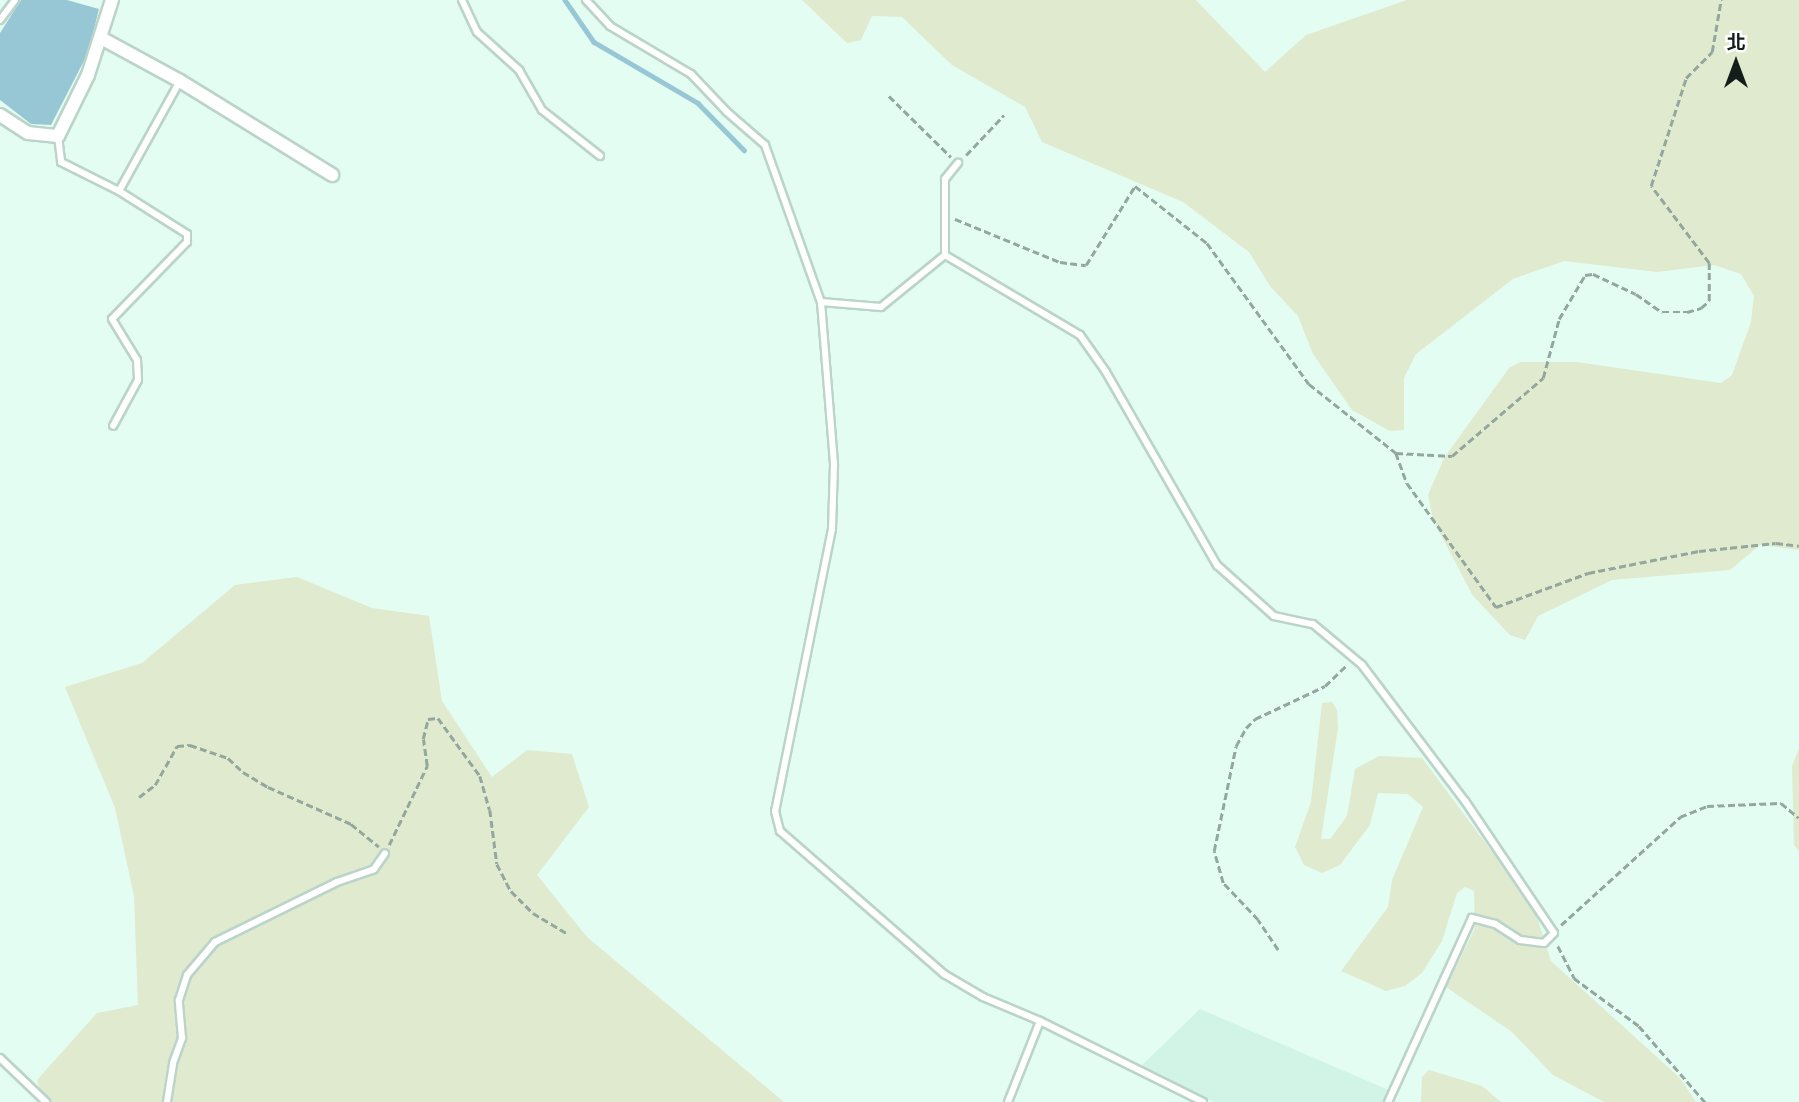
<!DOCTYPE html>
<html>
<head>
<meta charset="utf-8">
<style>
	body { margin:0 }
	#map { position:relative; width:1799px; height:1102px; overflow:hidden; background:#e3fdf3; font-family:Barlow,"Noto Sans TC",sans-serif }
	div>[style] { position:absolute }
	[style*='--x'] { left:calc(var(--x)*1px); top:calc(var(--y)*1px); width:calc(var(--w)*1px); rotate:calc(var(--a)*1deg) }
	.built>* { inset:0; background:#d1f4e7 }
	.green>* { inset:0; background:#e0eace }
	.water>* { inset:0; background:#97c7d5 }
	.stream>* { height:4.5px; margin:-2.25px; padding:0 2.25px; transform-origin:2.25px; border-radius:2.25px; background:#97c7d5 }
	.path>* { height:2.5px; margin-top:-1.25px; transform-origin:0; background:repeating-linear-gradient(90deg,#93a79f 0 7px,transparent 0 10.5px) }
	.roads { filter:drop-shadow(2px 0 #bbd4ca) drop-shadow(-2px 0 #bbd4ca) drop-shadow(0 2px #bbd4ca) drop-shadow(0 -2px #bbd4ca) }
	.service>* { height:6px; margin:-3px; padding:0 3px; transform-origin:3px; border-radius:3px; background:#fff }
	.minor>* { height:12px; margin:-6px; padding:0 6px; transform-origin:6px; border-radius:6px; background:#fff }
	span { translate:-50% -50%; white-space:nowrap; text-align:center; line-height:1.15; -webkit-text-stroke:5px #fff; paint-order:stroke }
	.north { position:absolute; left:1701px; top:28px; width:70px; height:70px; -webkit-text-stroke:5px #fff; paint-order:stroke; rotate:0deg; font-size:19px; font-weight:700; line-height:28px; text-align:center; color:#141d1a }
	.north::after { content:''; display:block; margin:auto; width:24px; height:32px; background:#141d1a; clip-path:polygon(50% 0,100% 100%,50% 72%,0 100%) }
</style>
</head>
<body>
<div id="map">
	<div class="built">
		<div style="clip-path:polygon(1200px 1009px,1393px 1092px,1384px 1102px,1214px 1102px,1137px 1070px)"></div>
	</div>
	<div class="green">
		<div style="clip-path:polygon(802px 0,1196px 0,1265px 72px,1306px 35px,1407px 0,1799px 0,1799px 550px,1760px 545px,1730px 570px,1612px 580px,1538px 616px,1525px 640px,1510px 635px,1473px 596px,1433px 520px,1428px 495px,1444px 458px,1509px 368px,1520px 362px,1577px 362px,1721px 383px,1732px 375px,1751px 322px,1754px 296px,1741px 274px,1714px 265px,1657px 272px,1564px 261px,1513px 279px,1416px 354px,1404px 378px,1404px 430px,1390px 431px,1352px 410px,1313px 354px,1298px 316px,1270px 286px,1249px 252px,1183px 202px,1042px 142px,1025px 107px,952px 65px,902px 17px,872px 16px,861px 40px,847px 43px)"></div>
		<div style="clip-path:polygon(297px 577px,372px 608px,429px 616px,442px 701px,492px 777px,527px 750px,572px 754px,589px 807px,537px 875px,587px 937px,784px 1102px,44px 1102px,37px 1080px,97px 1013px,138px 1005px,134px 896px,115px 808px,65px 687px,142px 663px,235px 585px)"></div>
		<div style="clip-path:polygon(1332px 702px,1337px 710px,1338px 728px,1321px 839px,1330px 839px,1347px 816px,1355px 769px,1379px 756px,1422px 758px,1534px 908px,1551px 961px,1680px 1078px,1696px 1102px,1604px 1102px,1553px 1075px,1512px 1032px,1446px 987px,1475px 928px,1474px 891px,1465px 887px,1457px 893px,1442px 941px,1422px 973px,1405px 986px,1386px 991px,1341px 971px,1388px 907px,1392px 880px,1423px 807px,1408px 794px,1378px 793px,1370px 825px,1340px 865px,1322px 873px,1304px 865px,1295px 847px,1311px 802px,1322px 703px)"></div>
		<div style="clip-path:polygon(1799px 748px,1799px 851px,1794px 845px,1792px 766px)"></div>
		<div style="clip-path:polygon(1429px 1070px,1482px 1086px,1501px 1102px,1421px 1102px,1422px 1077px)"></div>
	</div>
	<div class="water">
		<div style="clip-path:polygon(21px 0,67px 0,99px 9px,88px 53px,51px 125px,31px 124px,0 100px,0 33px)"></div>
	</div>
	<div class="stream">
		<div style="--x:565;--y:0;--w:51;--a:55.4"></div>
		<div style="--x:594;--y:42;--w:121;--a:30.4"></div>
		<div style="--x:698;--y:103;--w:66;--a:45.6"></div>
	</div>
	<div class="path">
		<div style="--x:889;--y:96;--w:87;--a:44.5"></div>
		<div style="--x:966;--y:155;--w:55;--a:-46.5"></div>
		<div style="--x:955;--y:219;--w:113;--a:22.3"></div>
		<div style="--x:1060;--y:262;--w:26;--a:7"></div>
		<div style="--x:1086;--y:265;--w:93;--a:-58.2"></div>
		<div style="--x:1135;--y:186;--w:92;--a:38.4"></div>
		<div style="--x:1207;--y:243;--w:174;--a:54.1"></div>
		<div style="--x:1309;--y:384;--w:111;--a:38.4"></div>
		<div style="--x:1396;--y:453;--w:32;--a:70"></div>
		<div style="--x:1407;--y:483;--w:153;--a:54.3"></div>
		<div style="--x:1496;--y:607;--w:98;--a:-20.3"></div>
		<div style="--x:1588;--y:573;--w:113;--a:-11.2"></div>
		<div style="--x:1699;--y:551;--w:77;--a:-5.9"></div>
		<div style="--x:1776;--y:543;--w:23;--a:7"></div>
		<div style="--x:1396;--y:453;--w:56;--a:3.1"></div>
		<div style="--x:1452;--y:456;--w:120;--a:-40.6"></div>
		<div style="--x:1543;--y:378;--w:61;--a:-74.8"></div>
		<div style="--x:1559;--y:319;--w:51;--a:-59.4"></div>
		<div style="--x:1585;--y:275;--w:8;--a:-7"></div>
		<div style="--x:1593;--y:274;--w:47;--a:24.9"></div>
		<div style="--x:1636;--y:294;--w:32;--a:35"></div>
		<div style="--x:1662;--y:312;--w:25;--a:0"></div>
		<div style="--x:1687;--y:312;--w:15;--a:-16"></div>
		<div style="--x:1701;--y:308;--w:11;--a:-41"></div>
		<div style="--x:1709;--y:301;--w:38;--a:-90"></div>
		<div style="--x:1709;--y:263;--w:96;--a:-127"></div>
		<div style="--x:1651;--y:186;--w:114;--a:-72"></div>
		<div style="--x:1686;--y:78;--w:37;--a:-45"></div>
		<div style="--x:1712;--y:52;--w:53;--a:-80.2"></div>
		<div style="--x:139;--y:797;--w:20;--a:-37"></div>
		<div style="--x:155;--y:785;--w:45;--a:-60.6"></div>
		<div style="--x:177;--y:746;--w:13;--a:-4"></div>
		<div style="--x:190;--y:745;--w:40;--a:18.9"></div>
		<div style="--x:228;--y:758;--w:21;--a:43"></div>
		<div style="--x:243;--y:772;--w:29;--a:31"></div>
		<div style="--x:268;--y:787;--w:91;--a:24"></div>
		<div style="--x:351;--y:824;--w:36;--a:39"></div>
		<div style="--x:389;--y:845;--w:88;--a:-64.3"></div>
		<div style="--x:427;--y:766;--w:27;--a:-98"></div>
		<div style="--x:423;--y:739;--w:21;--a:-76"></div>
		<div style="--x:428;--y:719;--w:10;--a:-6"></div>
		<div style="--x:438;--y:718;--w:72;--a:54.1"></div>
		<div style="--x:480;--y:776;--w:35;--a:74"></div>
		<div style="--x:490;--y:810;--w:54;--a:82.6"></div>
		<div style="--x:497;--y:864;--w:30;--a:63"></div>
		<div style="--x:511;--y:891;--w:31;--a:45"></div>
		<div style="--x:533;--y:913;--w:41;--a:31"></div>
		<div style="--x:1561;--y:925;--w:161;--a:-42.2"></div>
		<div style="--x:1680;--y:817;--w:29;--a:-22"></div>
		<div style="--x:1707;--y:806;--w:74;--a:-2.3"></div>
		<div style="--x:1781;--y:803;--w:23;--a:40"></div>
		<div style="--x:1558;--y:946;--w:36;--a:63"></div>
		<div style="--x:1574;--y:978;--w:81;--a:36.4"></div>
		<div style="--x:1639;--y:1026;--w:101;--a:49"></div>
		<div style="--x:1278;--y:950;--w:36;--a:-124"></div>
		<div style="--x:1258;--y:920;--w:51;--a:-133.4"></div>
		<div style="--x:1223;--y:883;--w:33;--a:-106"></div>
		<div style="--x:1214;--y:851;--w:107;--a:-78.2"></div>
		<div style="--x:1236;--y:746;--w:21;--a:-61"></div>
		<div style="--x:1246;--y:728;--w:13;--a:-45"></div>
		<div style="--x:1255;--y:719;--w:77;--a:-25.2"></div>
		<div style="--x:1325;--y:686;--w:29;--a:-44"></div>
	</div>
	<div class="roads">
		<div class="service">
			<div style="--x:462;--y:0;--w:35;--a:65"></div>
			<div style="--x:477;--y:32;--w:57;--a:42.1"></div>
			<div style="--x:519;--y:70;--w:46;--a:60.1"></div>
			<div style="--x:542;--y:110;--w:74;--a:38.4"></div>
			<div style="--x:586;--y:0;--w:35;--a:47"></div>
			<div style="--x:610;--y:26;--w:94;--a:30.7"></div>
			<div style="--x:691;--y:74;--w:52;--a:46.5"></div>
			<div style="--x:727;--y:112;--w:50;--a:41"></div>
			<div style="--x:765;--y:145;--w:167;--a:70.4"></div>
			<div style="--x:821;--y:302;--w:164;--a:85.4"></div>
			<div style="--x:834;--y:465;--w:64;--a:91.8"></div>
			<div style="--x:832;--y:529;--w:288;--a:101.4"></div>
			<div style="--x:775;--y:811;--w:21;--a:76"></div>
			<div style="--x:780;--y:831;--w:218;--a:41.1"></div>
			<div style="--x:944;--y:974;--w:45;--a:30.5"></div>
			<div style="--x:983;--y:997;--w:62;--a:22.8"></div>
			<div style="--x:1040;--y:1021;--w:182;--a:26.4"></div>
			<div style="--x:0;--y:20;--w:25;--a:-53"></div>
			<div style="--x:58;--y:136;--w:26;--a:83"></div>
			<div style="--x:61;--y:162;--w:65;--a:26.6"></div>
			<div style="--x:119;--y:191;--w:80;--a:32.3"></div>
			<div style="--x:187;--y:234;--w:8;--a:90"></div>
			<div style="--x:187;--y:242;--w:107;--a:134.2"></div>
			<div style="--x:112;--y:319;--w:48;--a:58.6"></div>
			<div style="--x:137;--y:360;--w:20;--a:87"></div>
			<div style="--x:138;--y:380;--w:52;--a:118.5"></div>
			<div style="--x:119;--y:191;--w:126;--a:-61"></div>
			<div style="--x:945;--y:255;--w:157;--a:30.7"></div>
			<div style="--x:1080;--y:335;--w:45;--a:54.9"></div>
			<div style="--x:1106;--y:372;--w:223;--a:60.1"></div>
			<div style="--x:1217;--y:565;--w:76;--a:41.8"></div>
			<div style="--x:1274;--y:616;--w:40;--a:12"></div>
			<div style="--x:1313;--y:624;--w:64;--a:39.9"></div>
			<div style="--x:1362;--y:665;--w:171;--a:52.9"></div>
			<div style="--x:1465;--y:801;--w:159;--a:56"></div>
			<div style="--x:1554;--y:933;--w:14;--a:135"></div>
			<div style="--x:1544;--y:943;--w:24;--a:-173"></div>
			<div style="--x:1520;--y:940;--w:30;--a:-147"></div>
			<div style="--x:1495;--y:924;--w:24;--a:-165"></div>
			<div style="--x:1472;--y:918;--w:202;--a:114.5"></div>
			<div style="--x:821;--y:302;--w:60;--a:4.8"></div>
			<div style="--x:881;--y:307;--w:82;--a:-39.1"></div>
			<div style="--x:945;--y:255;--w:76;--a:-90"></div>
			<div style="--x:945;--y:179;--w:21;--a:-51"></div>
			<div style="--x:0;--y:1058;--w:64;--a:43.7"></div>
			<div style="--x:167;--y:1102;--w:39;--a:-81"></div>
			<div style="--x:173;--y:1063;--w:27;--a:-70"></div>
			<div style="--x:182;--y:1038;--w:38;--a:-95"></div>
			<div style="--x:179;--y:1000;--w:26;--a:-72"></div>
			<div style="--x:187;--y:975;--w:43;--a:-49.7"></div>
			<div style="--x:215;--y:942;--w:136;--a:-26.2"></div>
			<div style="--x:337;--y:882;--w:39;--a:-19"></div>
			<div style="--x:374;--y:869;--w:19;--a:-55"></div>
			<div style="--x:1008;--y:1102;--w:87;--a:-68.4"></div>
		</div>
		<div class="minor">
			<div style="--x:101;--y:38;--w:90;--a:28.6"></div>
			<div style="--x:180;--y:81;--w:179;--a:31.7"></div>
			<div style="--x:0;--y:115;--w:33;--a:33"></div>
			<div style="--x:28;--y:133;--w:30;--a:6"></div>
			<div style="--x:58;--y:136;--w:68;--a:-63.8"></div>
			<div style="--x:88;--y:75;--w:79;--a:-72.3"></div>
		</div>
	</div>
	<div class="north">北</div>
</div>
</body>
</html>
